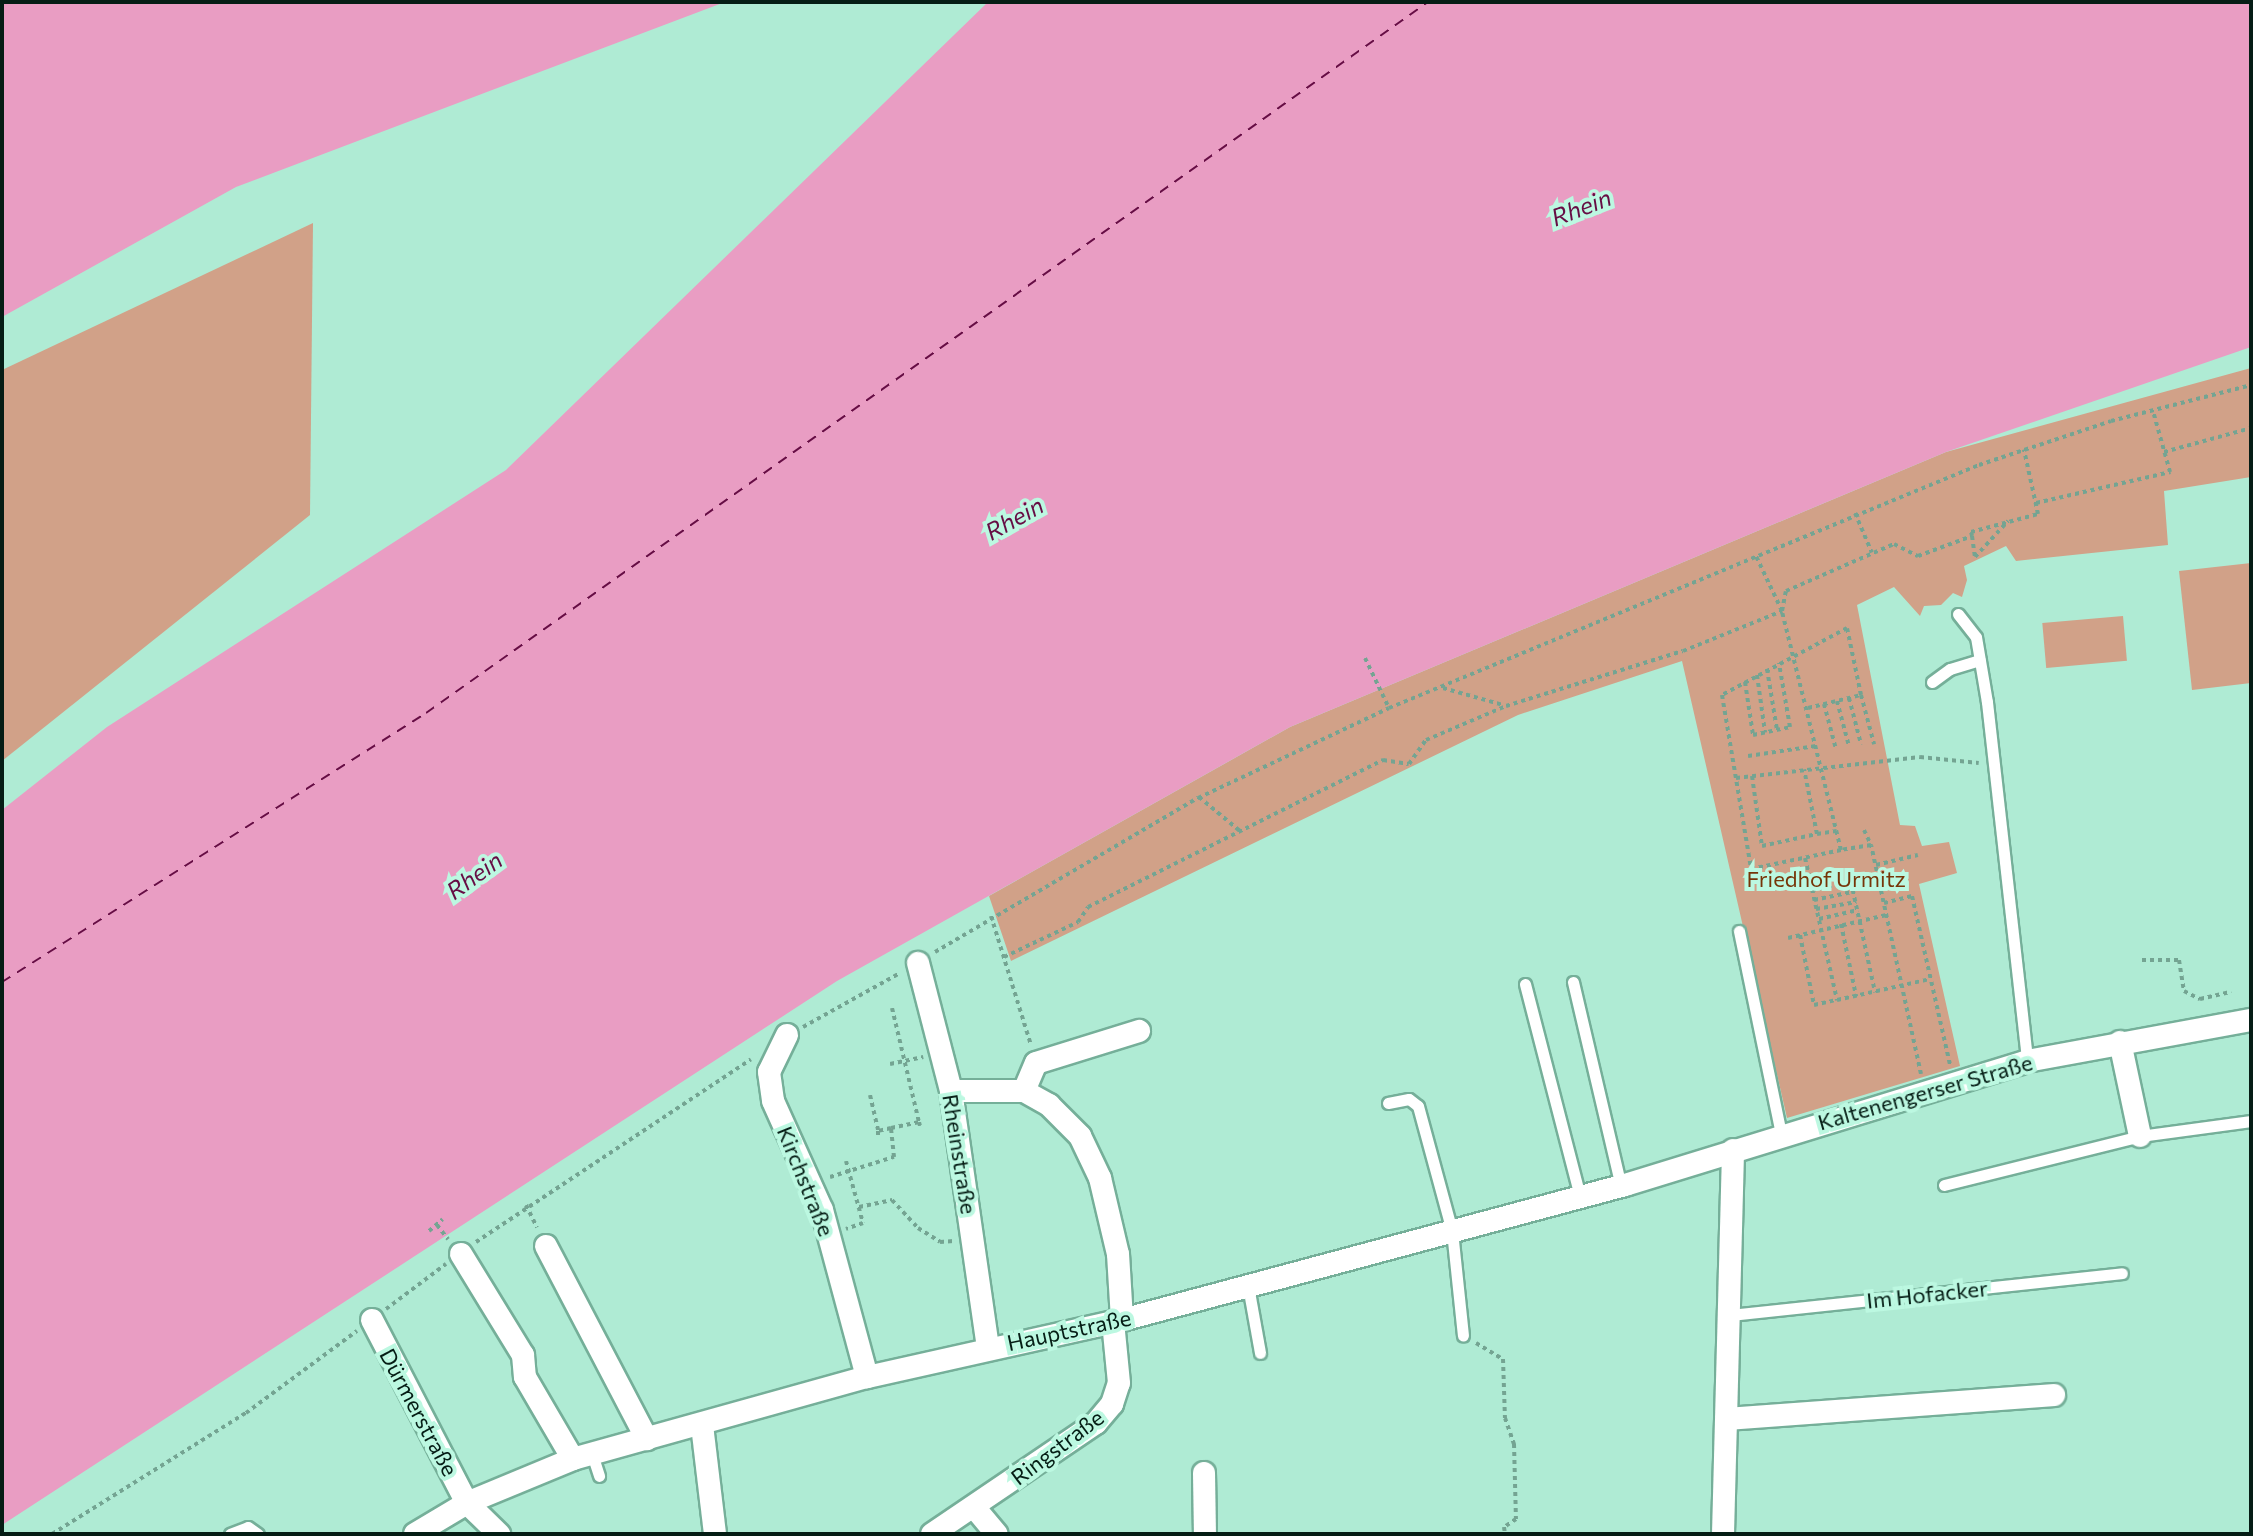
<!DOCTYPE html>
<html>
<head>
<meta charset="utf-8">
<style>
	body { margin:0 }
	#map { position:relative; width:2253px; height:1536px; overflow:hidden; background:#afebd4; font-family:Commissioner,sans-serif }
	div>[style] { position:absolute }
	[style*='--x'] { left:calc(var(--x)*1px); top:calc(var(--y)*1px); width:calc(var(--w)*1px); rotate:calc(var(--a)*1deg) }
	.green>* { inset:0; background:#d1a188; transform-origin:0 0 }
	.water>* { inset:0; background:#e99dc3 }
	.ferry>* { height:2px; margin-top:-1px; transform-origin:0; background:repeating-linear-gradient(90deg,#660d44 0 10px,transparent 0 18px) }
	.path>* { height:4px; margin-top:-2px; transform-origin:0; background:repeating-linear-gradient(90deg,#74a492 0 4px,transparent 0 8px) }
	.roads { filter:drop-shadow(2px 0 #75af99) drop-shadow(-2px 0 #75af99) drop-shadow(0 2px #75af99) drop-shadow(0 -2px #75af99) }
	.service>* { height:11px; margin:-5.5px; padding:0 5.5px; transform-origin:5.5px; border-radius:5.5px; background:#fff }
	.minor>* { height:22px; margin:-11px; padding:0 11px; transform-origin:11px; border-radius:11px; background:#fff }
	span { translate:-50% -50%; white-space:nowrap; text-align:center; line-height:1.15; -webkit-text-stroke:8px #bcf8e1; paint-order:stroke }
	.park-label { font-size:22px; color:#763508 }
	.street-label { font-size:22px; color:#051d15 }
	.water-label { font-size:24px; color:#660d44; font-style:italic }
	.frame { position:absolute; inset:0; border:4px solid #051d15; pointer-events:none }
</style>
</head>
<body>
<div id="map">
	<div class="green">
		<div style="clip-path:polygon(313px 223px,310px 515px,2px 761px,2px 370px)"></div>
		<div style="clip-path:polygon(2251px 368px,2251px 477px,2164px 491px,2168px 545px,2016px 561px,2006px 546px,1964px 566px,1967px 580px,1962px 597px,1953px 593px,1941px 605px,1924px 606px,1920px 616px,1894px 587px,1857px 605px,1900px 825px,1915px 826px,1922px 846px,1949px 842px,1957px 873px,1919px 884px,1960px 1066px,1787px 1118px,1682px 661px,1518px 715px,1011px 961px,989px 896px,1290px 727px,1946px 452px)"></div>
		<div style="clip-path:polygon(2251px 563px,2251px 683px,2192px 690px,2179px 571px)"></div>
		<div style="left:2123px;top:616px;width:45px;height:81px;rotate:85deg"></div>
	</div>
	<div class="water">
		<div style="clip-path:polygon(2px 2px,725px 2px,236px 187px,2px 317px)"></div>
		<div style="clip-path:polygon(988px 2px,2251px 2px,2251px 347px,1946px 452px,1290px 727px,837px 981px,2px 1525px,2px 810px,107px 727px,506px 470px)"></div>
	</div>
	<div class="ferry">
		<div style="--x:2;--y:982;--w:502;--a:-32.39"></div>
		<div style="--x:426;--y:713;--w:1229;--a:-35.36"></div>
	</div>
	<div class="path">
		<div style="--x:2164;--y:452;--w:90;--a:-15.4"></div>
		<div style="--x:2036;--y:503;--w:138;--a:-13"></div>
		<div style="--x:2170;--y:472;--w:63;--a:-105.6"></div>
		<div style="--x:1855;--y:513;--w:43;--a:67"></div>
		<div style="--x:1972;--y:536;--w:21;--a:82"></div>
		<div style="--x:1975;--y:557;--w:49;--a:-47.5"></div>
		<div style="--x:1365;--y:658;--w:55;--a:64.4"></div>
		<div style="--x:1767;--y:669;--w:62;--a:80.7"></div>
		<div style="--x:1757;--y:675;--w:58;--a:82"></div>
		<div style="--x:1745;--y:682;--w:54;--a:81.4"></div>
		<div style="--x:1753;--y:735;--w:38;--a:-12"></div>
		<div style="--x:1790;--y:727;--w:65;--a:-99.8"></div>
		<div style="--x:1443;--y:688;--w:62;--a:15.8"></div>
		<div style="--x:1861;--y:695;--w:51;--a:75.1"></div>
		<div style="--x:1849;--y:698;--w:48;--a:75.4"></div>
		<div style="--x:1837;--y:701;--w:47;--a:75.1"></div>
		<div style="--x:1824;--y:704;--w:47;--a:75.1"></div>
		<div style="--x:1808;--y:708;--w:55;--a:-13.8"></div>
		<div style="--x:1861;--y:695;--w:68;--a:-101.8"></div>
		<div style="--x:1847;--y:628;--w:142;--a:151.8"></div>
		<div style="--x:1722;--y:695;--w:176;--a:80.5"></div>
		<div style="--x:1751;--y:869;--w:92;--a:-11.9"></div>
		<div style="--x:1748;--y:756;--w:69;--a:-8.4"></div>
		<div style="--x:1752;--y:776;--w:71;--a:81.9"></div>
		<div style="--x:1762;--y:846;--w:56;--a:-12.3"></div>
		<div style="--x:1817;--y:834;--w:66;--a:-101.3"></div>
		<div style="--x:1736;--y:778;--w:185;--a:-6.5"></div>
		<div style="--x:1920;--y:757;--w:59;--a:5.8"></div>
		<div style="--x:1199;--y:797;--w:53;--a:39.7"></div>
		<div style="--x:1864;--y:830;--w:17;--a:65"></div>
		<div style="--x:1817;--y:834;--w:20;--a:-9"></div>
		<div style="--x:1805;--y:858;--w:146;--a:77.3"></div>
		<div style="--x:1837;--y:1000;--w:95;--a:-12.7"></div>
		<div style="--x:1876;--y:865;--w:43;--a:-13.4"></div>
		<div style="--x:1812;--y:890;--w:40;--a:-12"></div>
		<div style="--x:1851;--y:882;--w:113;--a:77.7"></div>
		<div style="--x:1814;--y:900;--w:40;--a:-12"></div>
		<div style="--x:1884;--y:903;--w:29;--a:-14"></div>
		<div style="--x:1912;--y:896;--w:173;--a:77.3"></div>
		<div style="--x:1816;--y:909;--w:41;--a:-9.9"></div>
		<div style="--x:991;--y:916;--w:135;--a:72.8"></div>
		<div style="--x:1819;--y:919;--w:40;--a:-13"></div>
		<div style="--x:1841;--y:924;--w:74;--a:78.2"></div>
		<div style="--x:1800;--y:935;--w:71;--a:78.7"></div>
		<div style="--x:1814;--y:1005;--w:23;--a:-13"></div>
		<div style="--x:1788;--y:938;--w:101;--a:-13.2"></div>
		<div style="--x:935;--y:952;--w:305;--a:-30.4"></div>
		<div style="--x:1198;--y:798;--w:211;--a:-25.2"></div>
		<div style="--x:1389;--y:708;--w:638;--a:-22.39"></div>
		<div style="--x:1979;--y:465;--w:139;--a:-18.4"></div>
		<div style="--x:2111;--y:421;--w:145;--a:-14.4"></div>
		<div style="--x:1004;--y:957;--w:82;--a:-25.3"></div>
		<div style="--x:1078;--y:922;--w:18;--a:-56"></div>
		<div style="--x:1088;--y:907;--w:330;--a:-26.5"></div>
		<div style="--x:1383;--y:760;--w:26;--a:9"></div>
		<div style="--x:1409;--y:764;--w:29;--a:-55"></div>
		<div style="--x:1426;--y:740;--w:87;--a:-23"></div>
		<div style="--x:1506;--y:706;--w:185;--a:-17.3"></div>
		<div style="--x:1683;--y:651;--w:107;--a:-22"></div>
		<div style="--x:1782;--y:611;--w:61;--a:-115.3"></div>
		<div style="--x:2142;--y:960;--w:37;--a:0"></div>
		<div style="--x:2179;--y:960;--w:31;--a:81"></div>
		<div style="--x:2184;--y:991;--w:18;--a:27"></div>
		<div style="--x:2200;--y:999;--w:32;--a:-13"></div>
		<div style="--x:892;--y:1008;--w:117;--a:76.7"></div>
		<div style="--x:803;--y:1027;--w:111;--a:-29.1"></div>
		<div style="--x:890;--y:1064;--w:34;--a:-12"></div>
		<div style="--x:1921;--y:1074;--w:234;--a:-102.3"></div>
		<div style="--x:1871;--y:845;--w:30;--a:171"></div>
		<div style="--x:1841;--y:850;--w:246;--a:-103.9"></div>
		<div style="--x:1782;--y:611;--w:20;--a:-79"></div>
		<div style="--x:1786;--y:591;--w:118;--a:-23.5"></div>
		<div style="--x:1894;--y:544;--w:27;--a:27"></div>
		<div style="--x:1918;--y:556;--w:58;--a:-20.3"></div>
		<div style="--x:1972;--y:536;--w:4;--a:-104"></div>
		<div style="--x:1971;--y:532;--w:69;--a:-15"></div>
		<div style="--x:2038;--y:514;--w:66;--a:-102.3"></div>
		<div style="--x:870;--y:1095;--w:37;--a:77"></div>
		<div style="--x:891;--y:1128;--w:29;--a:-12"></div>
		<div style="--x:919;--y:1122;--w:4;--a:76"></div>
		<div style="--x:846;--y:1161;--w:64;--a:74.7"></div>
		<div style="--x:863;--y:1223;--w:18;--a:161"></div>
		<div style="--x:830;--y:1177;--w:67;--a:-17.4"></div>
		<div style="--x:894;--y:1157;--w:29;--a:-96"></div>
		<div style="--x:891;--y:1128;--w:13;--a:167"></div>
		<div style="--x:878;--y:1131;--w:6;--a:90"></div>
		<div style="--x:526;--y:1205;--w:25;--a:64"></div>
		<div style="--x:859;--y:1207;--w:34;--a:-12"></div>
		<div style="--x:892;--y:1200;--w:38;--a:47"></div>
		<div style="--x:918;--y:1228;--w:26;--a:32"></div>
		<div style="--x:940;--y:1242;--w:14;--a:-4"></div>
		<div style="--x:437;--y:1225;--w:18;--a:52"></div>
		<div style="--x:429;--y:1231;--w:18;--a:-41"></div>
		<div style="--x:476;--y:1242;--w:330;--a:-33.6"></div>
		<div style="--x:386;--y:1309;--w:75;--a:-36.9"></div>
		<div style="--x:1476;--y:1343;--w:31;--a:31"></div>
		<div style="--x:1503;--y:1359;--w:59;--a:88.1"></div>
		<div style="--x:1505;--y:1418;--w:28;--a:71"></div>
		<div style="--x:1514;--y:1444;--w:75;--a:88.5"></div>
		<div style="--x:1516;--y:1519;--w:14;--a:146"></div>
		<div style="--x:1504;--y:1527;--w:7;--a:82"></div>
		<div style="--x:52;--y:1534;--w:229;--a:-32"></div>
		<div style="--x:246;--y:1413;--w:138;--a:-36.5"></div>
	</div>
	<div class="roads">
		<div class="service">
			<div style="--x:1958;--y:614;--w:29;--a:52"></div>
			<div style="--x:1976;--y:637;--w:66;--a:80.4"></div>
			<div style="--x:1987;--y:702;--w:361;--a:83.6"></div>
			<div style="--x:1932;--y:682;--w:22;--a:-36"></div>
			<div style="--x:1950;--y:669;--w:31;--a:-17"></div>
			<div style="--x:1739;--y:931;--w:206;--a:78.3"></div>
			<div style="--x:1573;--y:982;--w:210;--a:76.8"></div>
			<div style="--x:1525;--y:984;--w:220;--a:75.5"></div>
			<div style="--x:1388;--y:1103;--w:21;--a:-11"></div>
			<div style="--x:1409;--y:1099;--w:11;--a:38"></div>
			<div style="--x:1418;--y:1106;--w:130;--a:74.8"></div>
			<div style="--x:1452;--y:1231;--w:105;--a:84"></div>
			<div style="--x:1944;--y:1185;--w:202;--a:-14"></div>
			<div style="--x:2140;--y:1136;--w:112;--a:-7.7"></div>
			<div style="--x:1248;--y:1286;--w:68;--a:79.8"></div>
			<div style="--x:1731;--y:1315;--w:393;--a:-6.1"></div>
			<div style="--x:592;--y:1454;--w:23;--a:72"></div>
			<div style="--x:230;--y:1534;--w:19;--a:-21"></div>
			<div style="--x:248;--y:1527;--w:12;--a:35"></div>
		</div>
		<div class="minor">
			<div style="--x:918;--y:963;--w:132;--a:75.5"></div>
			<div style="--x:951;--y:1091;--w:259;--a:81.8"></div>
			<div style="--x:787;--y:1035;--w:41;--a:115.9"></div>
			<div style="--x:769;--y:1072;--w:29;--a:82"></div>
			<div style="--x:773;--y:1101;--w:120;--a:65.8"></div>
			<div style="--x:822;--y:1210;--w:173;--a:74.9"></div>
			<div style="--x:2120;--y:1042;--w:96;--a:78"></div>
			<div style="--x:951;--y:1091;--w:73;--a:0"></div>
			<div style="--x:1024;--y:1091;--w:29;--a:29"></div>
			<div style="--x:1049;--y:1105;--w:44;--a:45"></div>
			<div style="--x:1080;--y:1136;--w:47;--a:64.5"></div>
			<div style="--x:1100;--y:1178;--w:78;--a:76.7"></div>
			<div style="--x:1118;--y:1254;--w:66;--a:86.5"></div>
			<div style="--x:1024;--y:1091;--w:30;--a:-67"></div>
			<div style="--x:1036;--y:1063;--w:108;--a:-17.3"></div>
			<div style="--x:546;--y:1246;--w:218;--a:62.4"></div>
			<div style="--x:461;--y:1254;--w:119;--a:58.5"></div>
			<div style="--x:523;--y:1355;--w:22;--a:85"></div>
			<div style="--x:525;--y:1377;--w:95;--a:59.7"></div>
			<div style="--x:372;--y:1320;--w:206;--a:62.6"></div>
			<div style="--x:467;--y:1503;--w:45;--a:44.1"></div>
			<div style="--x:1727;--y:1419;--w:328;--a:-4.2"></div>
			<div style="--x:702;--y:1425;--w:110;--a:83.2"></div>
			<div style="--x:1204;--y:1473;--w:61;--a:89.1"></div>
			<div style="--x:974;--y:1507;--w:35;--a:50"></div>
			<div style="--x:415;--y:1534;--w:61;--a:-30.8"></div>
			<div style="--x:467;--y:1503;--w:115;--a:-22.5"></div>
			<div style="--x:573;--y:1459;--w:305;--a:-15.6"></div>
			<div style="--x:867;--y:1377;--w:261;--a:-12.6"></div>
			<div style="--x:1122;--y:1320;--w:521;--a:-15.02"></div>
			<div style="--x:1625;--y:1185;--w:421;--a:-17.1"></div>
			<div style="--x:2027;--y:1061;--w:228;--a:-10.4"></div>
			<div style="--x:932;--y:1534;--w:198;--a:-34.1"></div>
			<div style="--x:1096;--y:1423;--w:25;--a:-50"></div>
			<div style="--x:1112;--y:1404;--w:22;--a:-72"></div>
			<div style="--x:1119;--y:1383;--w:61;--a:-95.6"></div>
			<div style="--x:1723;--y:1534;--w:384;--a:-88.5"></div>
		</div>
	</div>
	<div class="park-label">
		<span style="left:1826px;top:879px">Friedhof Urmitz</span>
	</div>
	<div class="street-label">
		<span style="left:1925px;top:1092px;rotate:-16deg">Kaltenengerser Straße</span>
		<span style="left:960px;top:1154px;rotate:81deg">Rheinstraße</span>
		<span style="left:806px;top:1181px;rotate:68deg">Kirchstraße</span>
		<span style="left:1927px;top:1294px;rotate:-6deg">Im Hofacker</span>
		<span style="left:1069px;top:1330px;rotate:-12deg">Hauptstraße</span>
		<span style="left:419px;top:1412px;rotate:62deg">Dürmerstraße</span>
		<span style="left:1057px;top:1447px;rotate:-37deg">Ringstraße</span>
	</div>
	<div class="water-label">
		<span style="left:1581px;top:207px;rotate:-21deg">Rhein</span>
		<span style="left:1014px;top:518px;rotate:-29deg">Rhein</span>
		<span style="left:474px;top:875px;rotate:-36deg">Rhein</span>
	</div>
	<div class="frame"></div>
</div>
</body>
</html>
